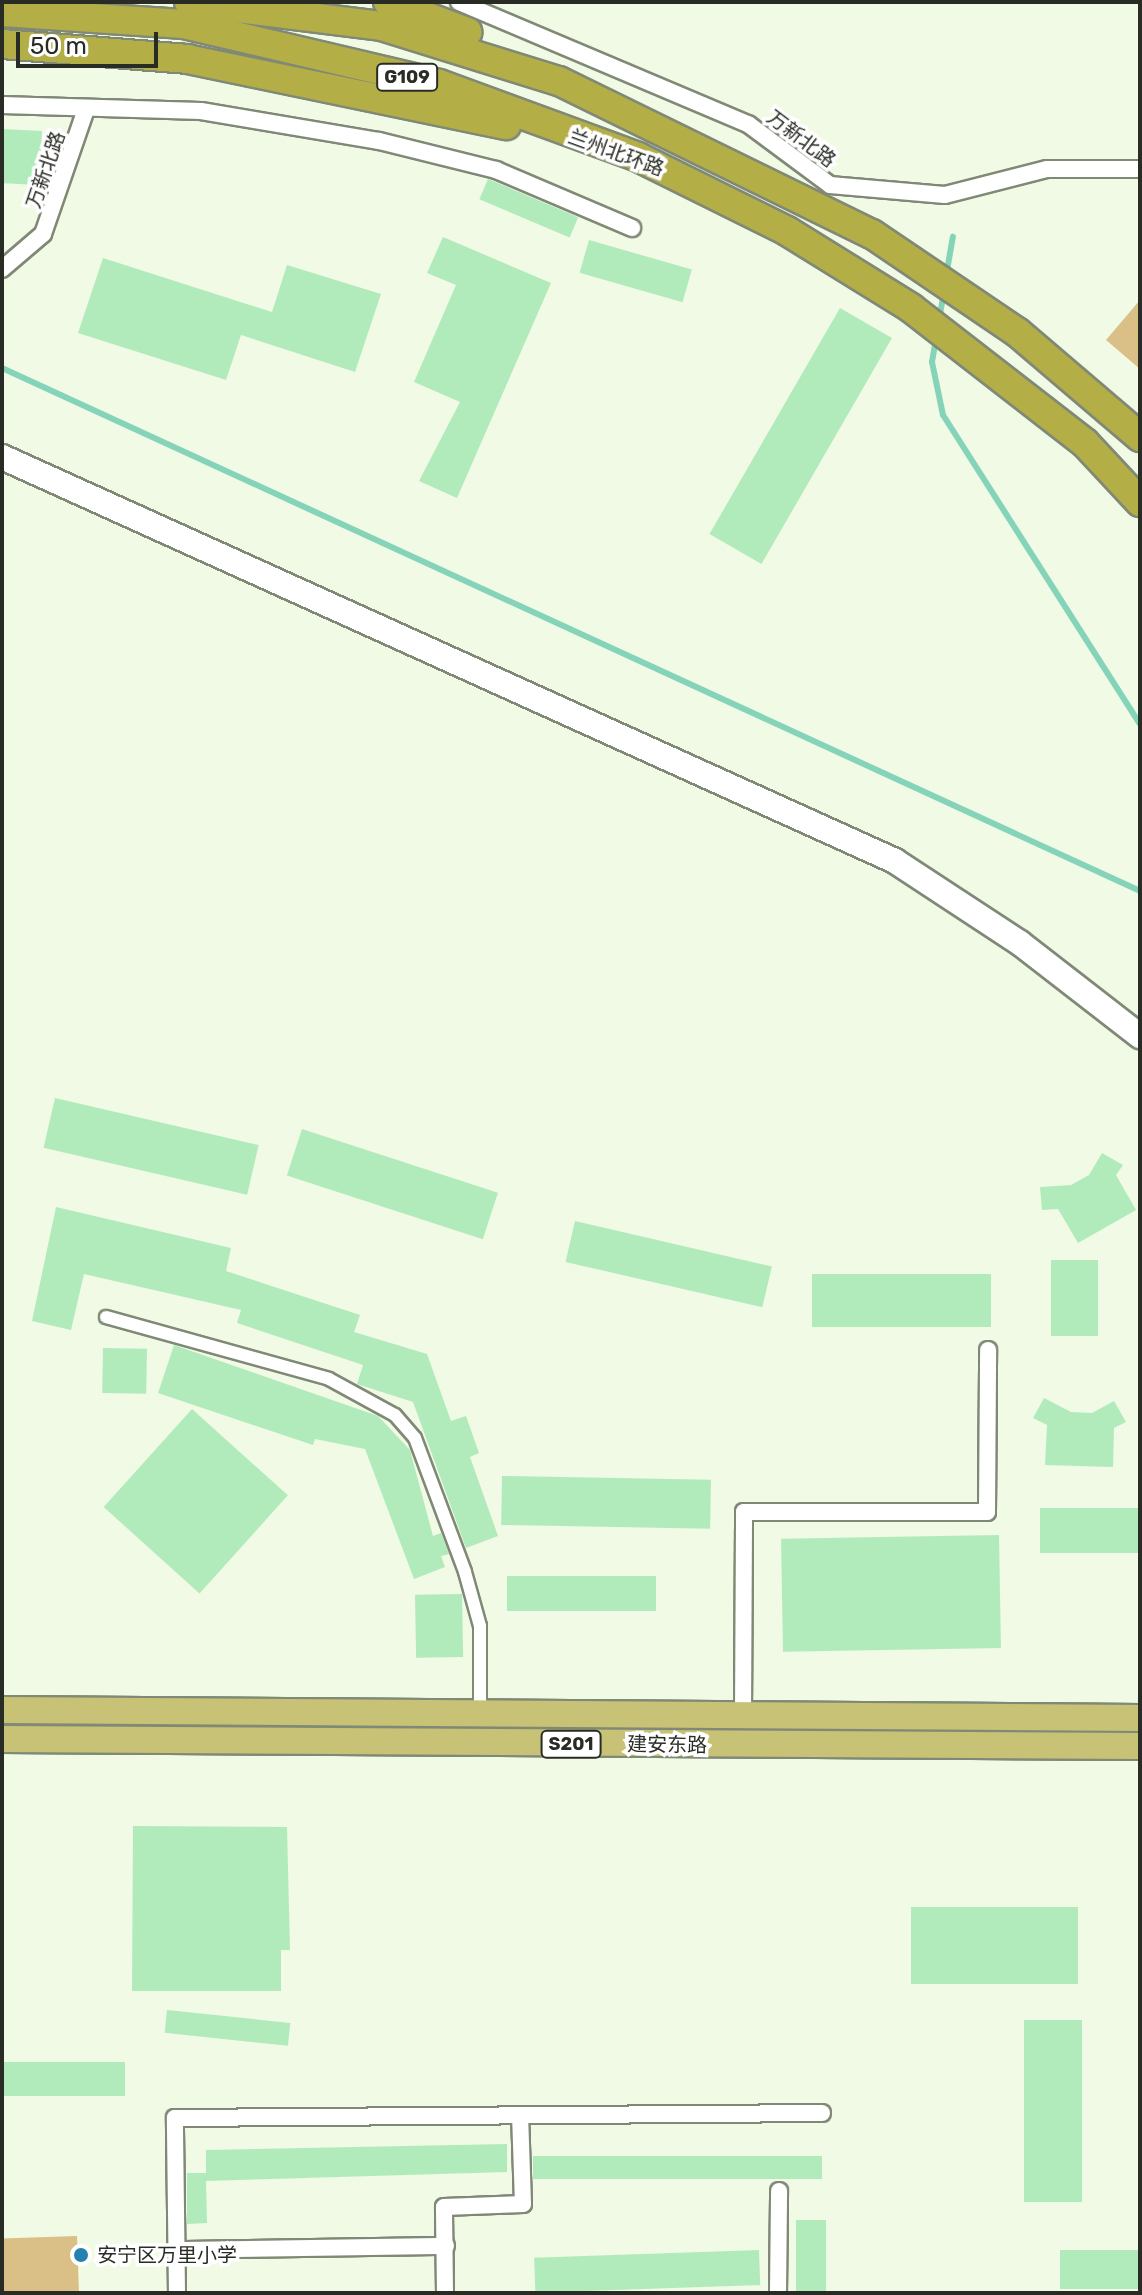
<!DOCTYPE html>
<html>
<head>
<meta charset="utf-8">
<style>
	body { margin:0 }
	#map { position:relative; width:1142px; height:2295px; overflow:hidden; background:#f0fae4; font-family:Rubik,"Noto Sans SC",sans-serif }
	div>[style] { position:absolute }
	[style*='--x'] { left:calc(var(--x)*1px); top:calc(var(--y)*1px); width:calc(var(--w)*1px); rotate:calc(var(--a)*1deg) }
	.green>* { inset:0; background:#dabf87; transform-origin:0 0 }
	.stream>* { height:6px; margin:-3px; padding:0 3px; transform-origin:3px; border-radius:3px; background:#85d4ba }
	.building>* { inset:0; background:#b2ebbb; transform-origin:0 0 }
	.roads { filter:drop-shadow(2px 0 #808976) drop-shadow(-2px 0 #808976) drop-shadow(0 2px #808976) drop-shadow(0 -2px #808976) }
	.pedestrian>* { height:12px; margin:-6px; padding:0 6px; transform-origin:6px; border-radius:6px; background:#fff }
	.minor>* { height:16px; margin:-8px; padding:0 8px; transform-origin:8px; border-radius:8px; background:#fff }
	.secondary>* { height:24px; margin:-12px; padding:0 12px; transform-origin:12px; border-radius:12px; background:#fff }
	.primary>* { height:26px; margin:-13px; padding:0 13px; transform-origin:13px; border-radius:13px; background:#c7c275 }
	.trunk>* { height:28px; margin:-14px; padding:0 14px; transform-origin:14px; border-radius:14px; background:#b4ae47 }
	.dots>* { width:22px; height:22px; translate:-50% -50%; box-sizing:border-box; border:4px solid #fff; border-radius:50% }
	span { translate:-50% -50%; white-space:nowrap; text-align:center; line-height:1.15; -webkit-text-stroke:7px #fff; paint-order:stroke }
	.shield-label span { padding:2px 6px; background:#fff; border:2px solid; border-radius:6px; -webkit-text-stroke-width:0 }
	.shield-label { font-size:18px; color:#282c24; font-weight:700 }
	.street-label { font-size:20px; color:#282c24 }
	.poi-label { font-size:20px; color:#282c24 }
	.left { translate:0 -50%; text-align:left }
	.frame { position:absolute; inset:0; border:4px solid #282c24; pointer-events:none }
	.scale { position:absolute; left:16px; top:32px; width:142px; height:36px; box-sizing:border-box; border:4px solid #282c24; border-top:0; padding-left:10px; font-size:24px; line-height:28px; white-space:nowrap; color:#282c24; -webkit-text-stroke:6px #fff; paint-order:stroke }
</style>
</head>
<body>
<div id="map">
	<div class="green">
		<div style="clip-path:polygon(1140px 300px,1140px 369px,1106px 340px)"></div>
		<div style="left:77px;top:2236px;width:57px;height:75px;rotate:88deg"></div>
	</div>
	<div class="stream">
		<div style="--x:946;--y:276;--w:40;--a:-80"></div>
		<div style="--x:939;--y:320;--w:29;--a:-80"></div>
		<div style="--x:936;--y:339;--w:23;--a:100"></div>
		<div style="--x:932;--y:362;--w:54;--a:78.3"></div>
		<div style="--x:943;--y:415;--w:366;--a:57.5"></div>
		<div style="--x:2;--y:368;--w:1252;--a:24.68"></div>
	</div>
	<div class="building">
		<div style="left:2px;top:129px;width:40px;height:54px;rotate:3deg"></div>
		<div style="left:488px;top:179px;width:98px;height:22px;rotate:23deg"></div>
		<div style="clip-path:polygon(443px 237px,551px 283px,457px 498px,419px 481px,460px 402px,414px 382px,456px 285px,427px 273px)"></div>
		<div style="left:589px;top:240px;width:107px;height:34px;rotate:16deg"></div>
		<div style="clip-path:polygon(103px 258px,272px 312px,287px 265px,381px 294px,355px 372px,241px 335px,226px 380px,78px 333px)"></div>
		<div style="left:840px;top:308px;width:60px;height:261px;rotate:30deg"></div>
		<div style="left:55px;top:1098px;width:209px;height:51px;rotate:13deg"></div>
		<div style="left:302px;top:1129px;width:206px;height:49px;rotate:18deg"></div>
		<div style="clip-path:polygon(1102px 1153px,1123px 1165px,1116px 1175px,1136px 1210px,1078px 1243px,1058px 1209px,1042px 1210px,1040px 1187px,1071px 1185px,1089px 1175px)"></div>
		<div style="clip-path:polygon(56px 1207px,231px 1248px,226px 1271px,360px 1315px,354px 1332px,427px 1354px,451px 1421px,466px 1416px,479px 1453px,470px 1457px,498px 1536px,466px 1548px,413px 1402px,357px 1384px,363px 1365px,237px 1323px,241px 1310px,84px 1274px,71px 1330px,32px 1321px)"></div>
		<div style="left:575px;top:1221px;width:202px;height:42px;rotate:13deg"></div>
		<div style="left:1051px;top:1260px;width:47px;height:76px"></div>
		<div style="left:812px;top:1274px;width:179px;height:53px"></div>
		<div style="clip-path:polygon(174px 1345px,378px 1416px,410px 1450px,433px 1536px,441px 1533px,449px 1554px,441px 1556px,445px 1567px,414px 1579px,365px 1449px,315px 1439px,313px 1445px,158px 1393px)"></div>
		<div style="left:103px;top:1348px;width:44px;height:45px;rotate:1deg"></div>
		<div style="clip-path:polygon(1044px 1398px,1071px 1412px,1092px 1413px,1114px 1401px,1126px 1422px,1114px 1428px,1113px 1467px,1045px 1465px,1047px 1425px,1033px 1418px)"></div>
		<div style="left:192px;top:1409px;width:129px;height:132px;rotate:42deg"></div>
		<div style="left:502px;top:1476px;width:209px;height:49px;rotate:1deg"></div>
		<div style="left:1140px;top:1508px;width:45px;height:100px;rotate:90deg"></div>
		<div style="left:999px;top:1535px;width:113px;height:218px;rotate:89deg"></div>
		<div style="left:507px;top:1576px;width:149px;height:35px"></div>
		<div style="left:462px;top:1594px;width:63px;height:47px;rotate:89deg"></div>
		<div style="clip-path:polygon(133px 1826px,287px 1827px,290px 1950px,281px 1950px,281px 1991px,132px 1991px)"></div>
		<div style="left:911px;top:1907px;width:167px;height:77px"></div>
		<div style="left:167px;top:2010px;width:124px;height:23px;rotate:6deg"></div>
		<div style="left:1024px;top:2020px;width:58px;height:182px"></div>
		<div style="left:2px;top:2062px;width:123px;height:34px"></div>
		<div style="clip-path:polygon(507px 2144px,507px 2172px,206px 2181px,207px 2223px,187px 2224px,187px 2173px,206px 2173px,206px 2150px)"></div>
		<div style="left:822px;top:2156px;width:23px;height:289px;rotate:90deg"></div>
		<div style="left:796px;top:2220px;width:30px;height:73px"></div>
		<div style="left:759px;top:2250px;width:35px;height:225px;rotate:88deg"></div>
		<div style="left:1140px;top:2250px;width:39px;height:80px;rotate:90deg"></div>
	</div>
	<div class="roads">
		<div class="pedestrian">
			<div style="--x:106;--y:1317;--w:231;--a:15.5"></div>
			<div style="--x:329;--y:1379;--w:75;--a:28.6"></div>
			<div style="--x:395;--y:1415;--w:30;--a:49"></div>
			<div style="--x:415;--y:1438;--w:143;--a:69.5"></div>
			<div style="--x:465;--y:1572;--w:56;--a:74.5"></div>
			<div style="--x:480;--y:1626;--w:87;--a:90"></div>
		</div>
		<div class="minor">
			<div style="--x:459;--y:2;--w:314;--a:22.9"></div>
			<div style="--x:748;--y:124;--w:102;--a:36.6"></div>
			<div style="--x:830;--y:185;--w:115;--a:5"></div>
			<div style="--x:945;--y:195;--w:105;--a:-14.3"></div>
			<div style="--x:1047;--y:169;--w:93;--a:0"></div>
			<div style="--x:2;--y:105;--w:199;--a:1.7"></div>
			<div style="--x:201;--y:111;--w:181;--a:9.6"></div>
			<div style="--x:379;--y:141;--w:121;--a:13.9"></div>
			<div style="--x:496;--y:170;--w:148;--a:23.1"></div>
			<div style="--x:2;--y:269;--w:54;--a:-40.5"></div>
			<div style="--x:43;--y:234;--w:129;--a:-71"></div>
			<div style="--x:743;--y:1715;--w:203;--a:-89.7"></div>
			<div style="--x:744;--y:1512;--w:243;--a:0"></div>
			<div style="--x:987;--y:1512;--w:162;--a:-89.6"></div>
			<div style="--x:177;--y:2250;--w:269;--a:-0.9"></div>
			<div style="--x:177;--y:2293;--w:175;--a:-90.7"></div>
			<div style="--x:175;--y:2118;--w:647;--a:-0.44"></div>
			<div style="--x:445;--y:2293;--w:86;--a:-90.7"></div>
			<div style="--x:444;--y:2207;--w:79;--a:-2.2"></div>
			<div style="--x:523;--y:2204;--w:89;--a:-91.9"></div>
			<div style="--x:778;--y:2293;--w:102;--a:-89.4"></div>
		</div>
		<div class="secondary">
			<div style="--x:2;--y:457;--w:980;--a:24.34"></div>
			<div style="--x:895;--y:861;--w:149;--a:33.3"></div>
			<div style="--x:1020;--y:943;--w:152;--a:37.8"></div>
		</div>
		<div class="primary">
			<div style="--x:2;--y:1710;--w:1138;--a:0.4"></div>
			<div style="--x:2;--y:1739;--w:1138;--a:0.35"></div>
		</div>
		<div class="trunk">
			<div style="--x:189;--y:2;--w:193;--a:7.1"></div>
			<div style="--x:381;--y:26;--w:186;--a:17.2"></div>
			<div style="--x:559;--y:81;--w:348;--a:26.1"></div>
			<div style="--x:872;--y:234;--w:175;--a:34.1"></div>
			<div style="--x:1017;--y:332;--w:162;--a:40.5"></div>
			<div style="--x:388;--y:2;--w:85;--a:20.8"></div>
			<div style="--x:2;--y:12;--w:182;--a:3.8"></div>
			<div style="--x:184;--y:24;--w:262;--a:13.2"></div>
			<div style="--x:439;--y:84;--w:212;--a:20.1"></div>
			<div style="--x:638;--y:157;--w:166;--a:26.4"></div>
			<div style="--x:787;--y:231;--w:146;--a:31.8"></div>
			<div style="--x:911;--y:308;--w:220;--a:37.8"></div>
			<div style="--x:1085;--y:443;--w:81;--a:47"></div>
			<div style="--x:2;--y:44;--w:186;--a:4.6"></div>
			<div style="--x:187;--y:59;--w:326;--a:11.7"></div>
		</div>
	</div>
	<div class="dots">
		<div style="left:81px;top:2255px;background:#2681af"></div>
	</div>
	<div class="shield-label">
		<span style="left:407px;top:77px">G109</span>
		<span style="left:571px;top:1744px">S201</span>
	</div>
	<div class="street-label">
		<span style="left:801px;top:139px;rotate:37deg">万新北路</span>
		<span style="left:616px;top:153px;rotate:20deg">兰州北环路</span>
		<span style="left:46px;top:170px;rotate:-71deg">万新北路</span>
		<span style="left:667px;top:1745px;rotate:1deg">建安东路</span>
	</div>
	<div class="poi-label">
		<span class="left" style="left:97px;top:2255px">安宁区万里小学</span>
	</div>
	<div class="frame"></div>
	<div class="scale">50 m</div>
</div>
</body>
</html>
